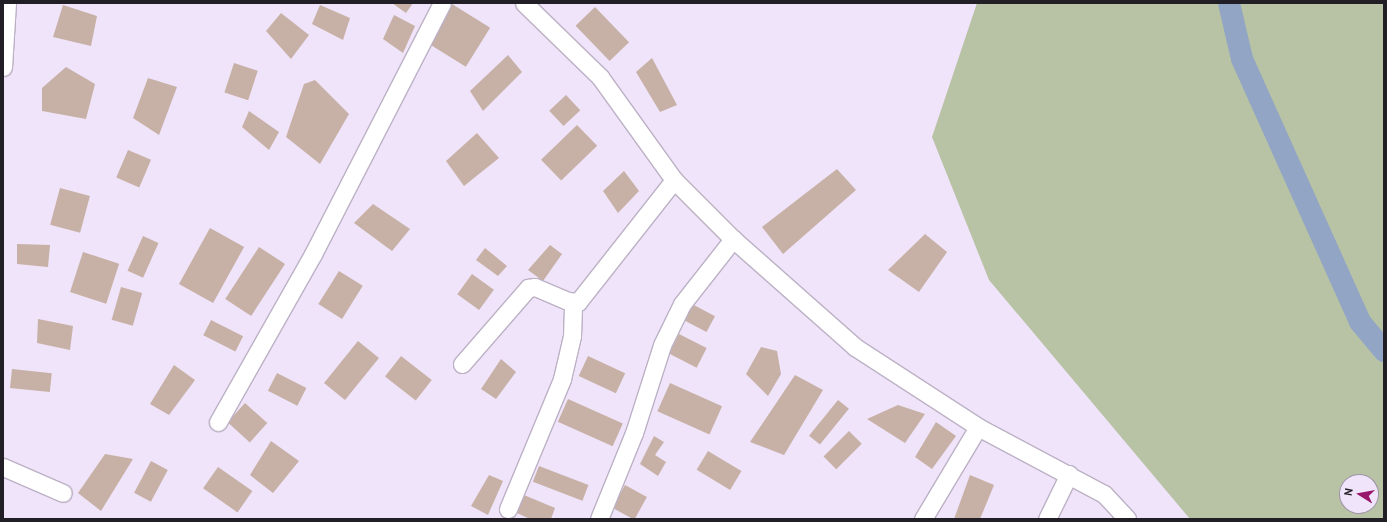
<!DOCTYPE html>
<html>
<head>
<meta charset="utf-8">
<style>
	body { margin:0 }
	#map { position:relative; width:1387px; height:522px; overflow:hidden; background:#f0e4fa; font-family:"PT Sans",sans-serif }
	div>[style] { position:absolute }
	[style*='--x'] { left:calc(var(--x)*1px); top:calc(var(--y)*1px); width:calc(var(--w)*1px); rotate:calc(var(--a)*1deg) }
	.green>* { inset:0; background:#b8c3a5 }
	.canal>* { height:22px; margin:-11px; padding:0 11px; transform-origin:11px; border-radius:11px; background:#93a5c4 }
	.building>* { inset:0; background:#c7b0a5; transform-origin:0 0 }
	.roads { filter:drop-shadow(1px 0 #bcb1c5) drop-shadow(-1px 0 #bcb1c5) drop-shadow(0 1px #bcb1c5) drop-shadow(0 -1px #bcb1c5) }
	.minor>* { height:17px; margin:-8.5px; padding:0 8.5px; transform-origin:8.5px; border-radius:8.5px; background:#fff }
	span { translate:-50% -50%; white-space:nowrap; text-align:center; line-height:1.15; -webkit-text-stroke:3px #f0e4fa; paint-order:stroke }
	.frame { position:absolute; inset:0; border:4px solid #221e25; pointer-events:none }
	.north { position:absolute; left:1339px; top:474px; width:40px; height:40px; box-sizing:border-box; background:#f0e4fa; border:1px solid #9e95a5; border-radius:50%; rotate:281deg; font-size:11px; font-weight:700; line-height:16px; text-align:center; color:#221e25 }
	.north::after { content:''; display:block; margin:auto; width:14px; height:18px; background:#98176d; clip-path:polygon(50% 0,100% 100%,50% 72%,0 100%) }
</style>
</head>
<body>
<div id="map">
	<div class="green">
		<div style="clip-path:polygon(evenodd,977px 3px,1384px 3px,1384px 519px,1190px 519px,989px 280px,932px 137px,977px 3px,1347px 482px,1371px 482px,1371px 506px,1347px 506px,1347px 482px)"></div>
	</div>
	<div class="canal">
		<div style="--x:1229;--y:3;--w:57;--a:76.9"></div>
		<div style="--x:1242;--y:59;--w:288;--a:65.8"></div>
		<div style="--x:1360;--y:322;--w:38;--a:50"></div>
	</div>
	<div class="building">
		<div style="clip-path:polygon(392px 3px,413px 3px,406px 13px)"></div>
		<div style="left:452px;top:4px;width:45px;height:46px;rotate:32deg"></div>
		<div style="clip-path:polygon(63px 5px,97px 16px,91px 46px,53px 37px)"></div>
		<div style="clip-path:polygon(320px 5px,350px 18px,343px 40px,312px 24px)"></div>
		<div style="left:595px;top:7px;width:49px;height:27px;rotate:46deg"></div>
		<div style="clip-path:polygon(281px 13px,309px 35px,291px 59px,266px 31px)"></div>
		<div style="clip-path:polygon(394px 15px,415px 26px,403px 53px,383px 39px)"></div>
		<div style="clip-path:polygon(508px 55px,522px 72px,483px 111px,470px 91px)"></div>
		<div style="clip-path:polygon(652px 58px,677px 105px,660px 112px,636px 72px)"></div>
		<div style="left:234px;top:63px;width:25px;height:31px;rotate:18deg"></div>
		<div style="clip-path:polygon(66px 67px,95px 84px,86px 119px,42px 111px,42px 88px)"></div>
		<div style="clip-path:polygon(148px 78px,177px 87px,159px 135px,133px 118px)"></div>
		<div style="clip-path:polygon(315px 80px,349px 114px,320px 164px,286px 137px,304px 84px)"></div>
		<div style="left:566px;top:95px;width:21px;height:23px;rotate:47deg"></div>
		<div style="clip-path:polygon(249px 111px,279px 132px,269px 150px,242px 127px)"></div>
		<div style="left:577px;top:125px;width:29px;height:50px;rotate:46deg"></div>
		<div style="clip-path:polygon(477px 133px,499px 158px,464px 186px,446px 161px)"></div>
		<div style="left:128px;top:150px;width:25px;height:30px;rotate:23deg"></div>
		<div style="clip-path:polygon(837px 169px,856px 190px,783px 254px,762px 227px)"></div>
		<div style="clip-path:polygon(624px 171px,639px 191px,618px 213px,603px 191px)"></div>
		<div style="left:60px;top:188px;width:31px;height:38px;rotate:15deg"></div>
		<div style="clip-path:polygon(373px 204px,410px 229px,392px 251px,354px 223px)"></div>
		<div style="left:210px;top:228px;width:39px;height:64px;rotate:29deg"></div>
		<div style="clip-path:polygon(925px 234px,947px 252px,919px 292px,888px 270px)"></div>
		<div style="left:143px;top:236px;width:17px;height:38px;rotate:24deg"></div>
		<div style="clip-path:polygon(17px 244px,50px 245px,48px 267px,17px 264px)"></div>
		<div style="clip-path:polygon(550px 245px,562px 254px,543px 281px,528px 270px)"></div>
		<div style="left:259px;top:247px;width:31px;height:62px;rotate:33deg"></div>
		<div style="clip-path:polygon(485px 248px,507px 266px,498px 276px,476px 260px)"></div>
		<div style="left:83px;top:252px;width:38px;height:42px;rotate:18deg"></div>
		<div style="left:339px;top:271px;width:28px;height:39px;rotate:32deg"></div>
		<div style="left:472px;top:274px;width:27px;height:25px;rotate:36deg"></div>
		<div style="left:121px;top:287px;width:22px;height:34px;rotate:16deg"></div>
		<div style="left:692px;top:304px;width:26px;height:18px;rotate:28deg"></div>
		<div style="clip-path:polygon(38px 319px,73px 326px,70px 350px,37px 343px)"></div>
		<div style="left:211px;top:320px;width:36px;height:17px;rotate:27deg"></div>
		<div style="left:679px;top:334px;width:31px;height:22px;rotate:27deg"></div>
		<div style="left:358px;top:341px;width:27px;height:54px;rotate:39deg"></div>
		<div style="clip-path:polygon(761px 347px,777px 351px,781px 374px,768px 396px,746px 374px)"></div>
		<div style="left:401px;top:356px;width:39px;height:26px;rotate:38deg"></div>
		<div style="left:588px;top:356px;width:41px;height:22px;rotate:25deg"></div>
		<div style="clip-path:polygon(501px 359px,516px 372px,496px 399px,481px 389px)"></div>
		<div style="clip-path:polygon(174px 365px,195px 380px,169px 415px,150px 404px)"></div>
		<div style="left:12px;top:369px;width:40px;height:19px;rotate:6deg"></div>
		<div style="left:277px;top:373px;width:33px;height:20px;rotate:27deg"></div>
		<div style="clip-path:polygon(795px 375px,823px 390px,784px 455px,750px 442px)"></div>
		<div style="left:670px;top:383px;width:57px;height:31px;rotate:24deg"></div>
		<div style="left:568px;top:399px;width:60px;height:25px;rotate:24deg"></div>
		<div style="left:838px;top:400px;width:14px;height:46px;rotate:39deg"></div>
		<div style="left:245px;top:403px;width:30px;height:26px;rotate:42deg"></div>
		<div style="clip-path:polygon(898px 405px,925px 414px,905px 443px,867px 419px)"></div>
		<div style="clip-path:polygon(936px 422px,956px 436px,932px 469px,915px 457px)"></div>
		<div style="left:849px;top:431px;width:18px;height:36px;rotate:45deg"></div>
		<div style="clip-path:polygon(654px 436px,664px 442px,655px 455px,666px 462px,658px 476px,640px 464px)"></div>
		<div style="clip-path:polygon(271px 441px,299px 461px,273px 493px,250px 475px)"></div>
		<div style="left:708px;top:451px;width:39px;height:22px;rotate:31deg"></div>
		<div style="clip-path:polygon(105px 454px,133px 459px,101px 511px,78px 493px)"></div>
		<div style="left:151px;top:461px;width:19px;height:36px;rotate:28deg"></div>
		<div style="left:539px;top:466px;width:53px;height:17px;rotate:21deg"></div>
		<div style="left:218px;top:467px;width:42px;height:26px;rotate:35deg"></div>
		<div style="clip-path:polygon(489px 475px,503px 481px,488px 515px,471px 506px)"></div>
		<div style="clip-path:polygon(970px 475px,994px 485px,980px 519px,954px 519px)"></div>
		<div style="left:625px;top:485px;width:25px;height:26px;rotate:29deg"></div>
		<div style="clip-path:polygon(524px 495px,555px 508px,551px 519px,530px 519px,517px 513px)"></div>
	</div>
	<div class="roads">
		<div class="minor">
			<div style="--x:524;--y:3;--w:106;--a:44.2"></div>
			<div style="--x:600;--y:77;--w:127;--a:54.3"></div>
			<div style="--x:674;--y:180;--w:83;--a:45"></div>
			<div style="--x:733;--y:239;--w:163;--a:41.5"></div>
			<div style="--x:855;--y:347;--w:147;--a:33"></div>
			<div style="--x:978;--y:427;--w:143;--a:28"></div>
			<div style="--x:1104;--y:494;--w:34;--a:47"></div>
			<div style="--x:3;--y:67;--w:64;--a:-86.4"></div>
			<div style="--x:462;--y:364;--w:101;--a:-49"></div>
			<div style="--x:528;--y:288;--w:7;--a:-8"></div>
			<div style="--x:535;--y:287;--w:36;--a:23"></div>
			<div style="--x:568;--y:301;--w:10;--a:6"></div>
			<div style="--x:578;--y:302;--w:155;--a:-51.8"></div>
			<div style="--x:218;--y:422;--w:193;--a:-60.5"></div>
			<div style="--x:313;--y:254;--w:282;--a:-62.8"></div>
			<div style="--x:3;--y:467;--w:65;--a:23.4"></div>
			<div style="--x:508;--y:509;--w:141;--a:-67.4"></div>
			<div style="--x:562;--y:379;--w:44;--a:-76.9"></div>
			<div style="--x:572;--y:336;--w:34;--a:-88"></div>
			<div style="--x:599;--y:519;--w:93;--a:-67.9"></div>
			<div style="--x:634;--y:433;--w:92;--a:-72.3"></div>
			<div style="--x:662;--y:345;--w:46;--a:-64"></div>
			<div style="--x:682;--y:304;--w:83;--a:-51.9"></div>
			<div style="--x:923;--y:519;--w:107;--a:-59.1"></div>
			<div style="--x:1047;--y:519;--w:50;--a:-63.9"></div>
		</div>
	</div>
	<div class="frame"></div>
	<div class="north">N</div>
</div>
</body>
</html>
